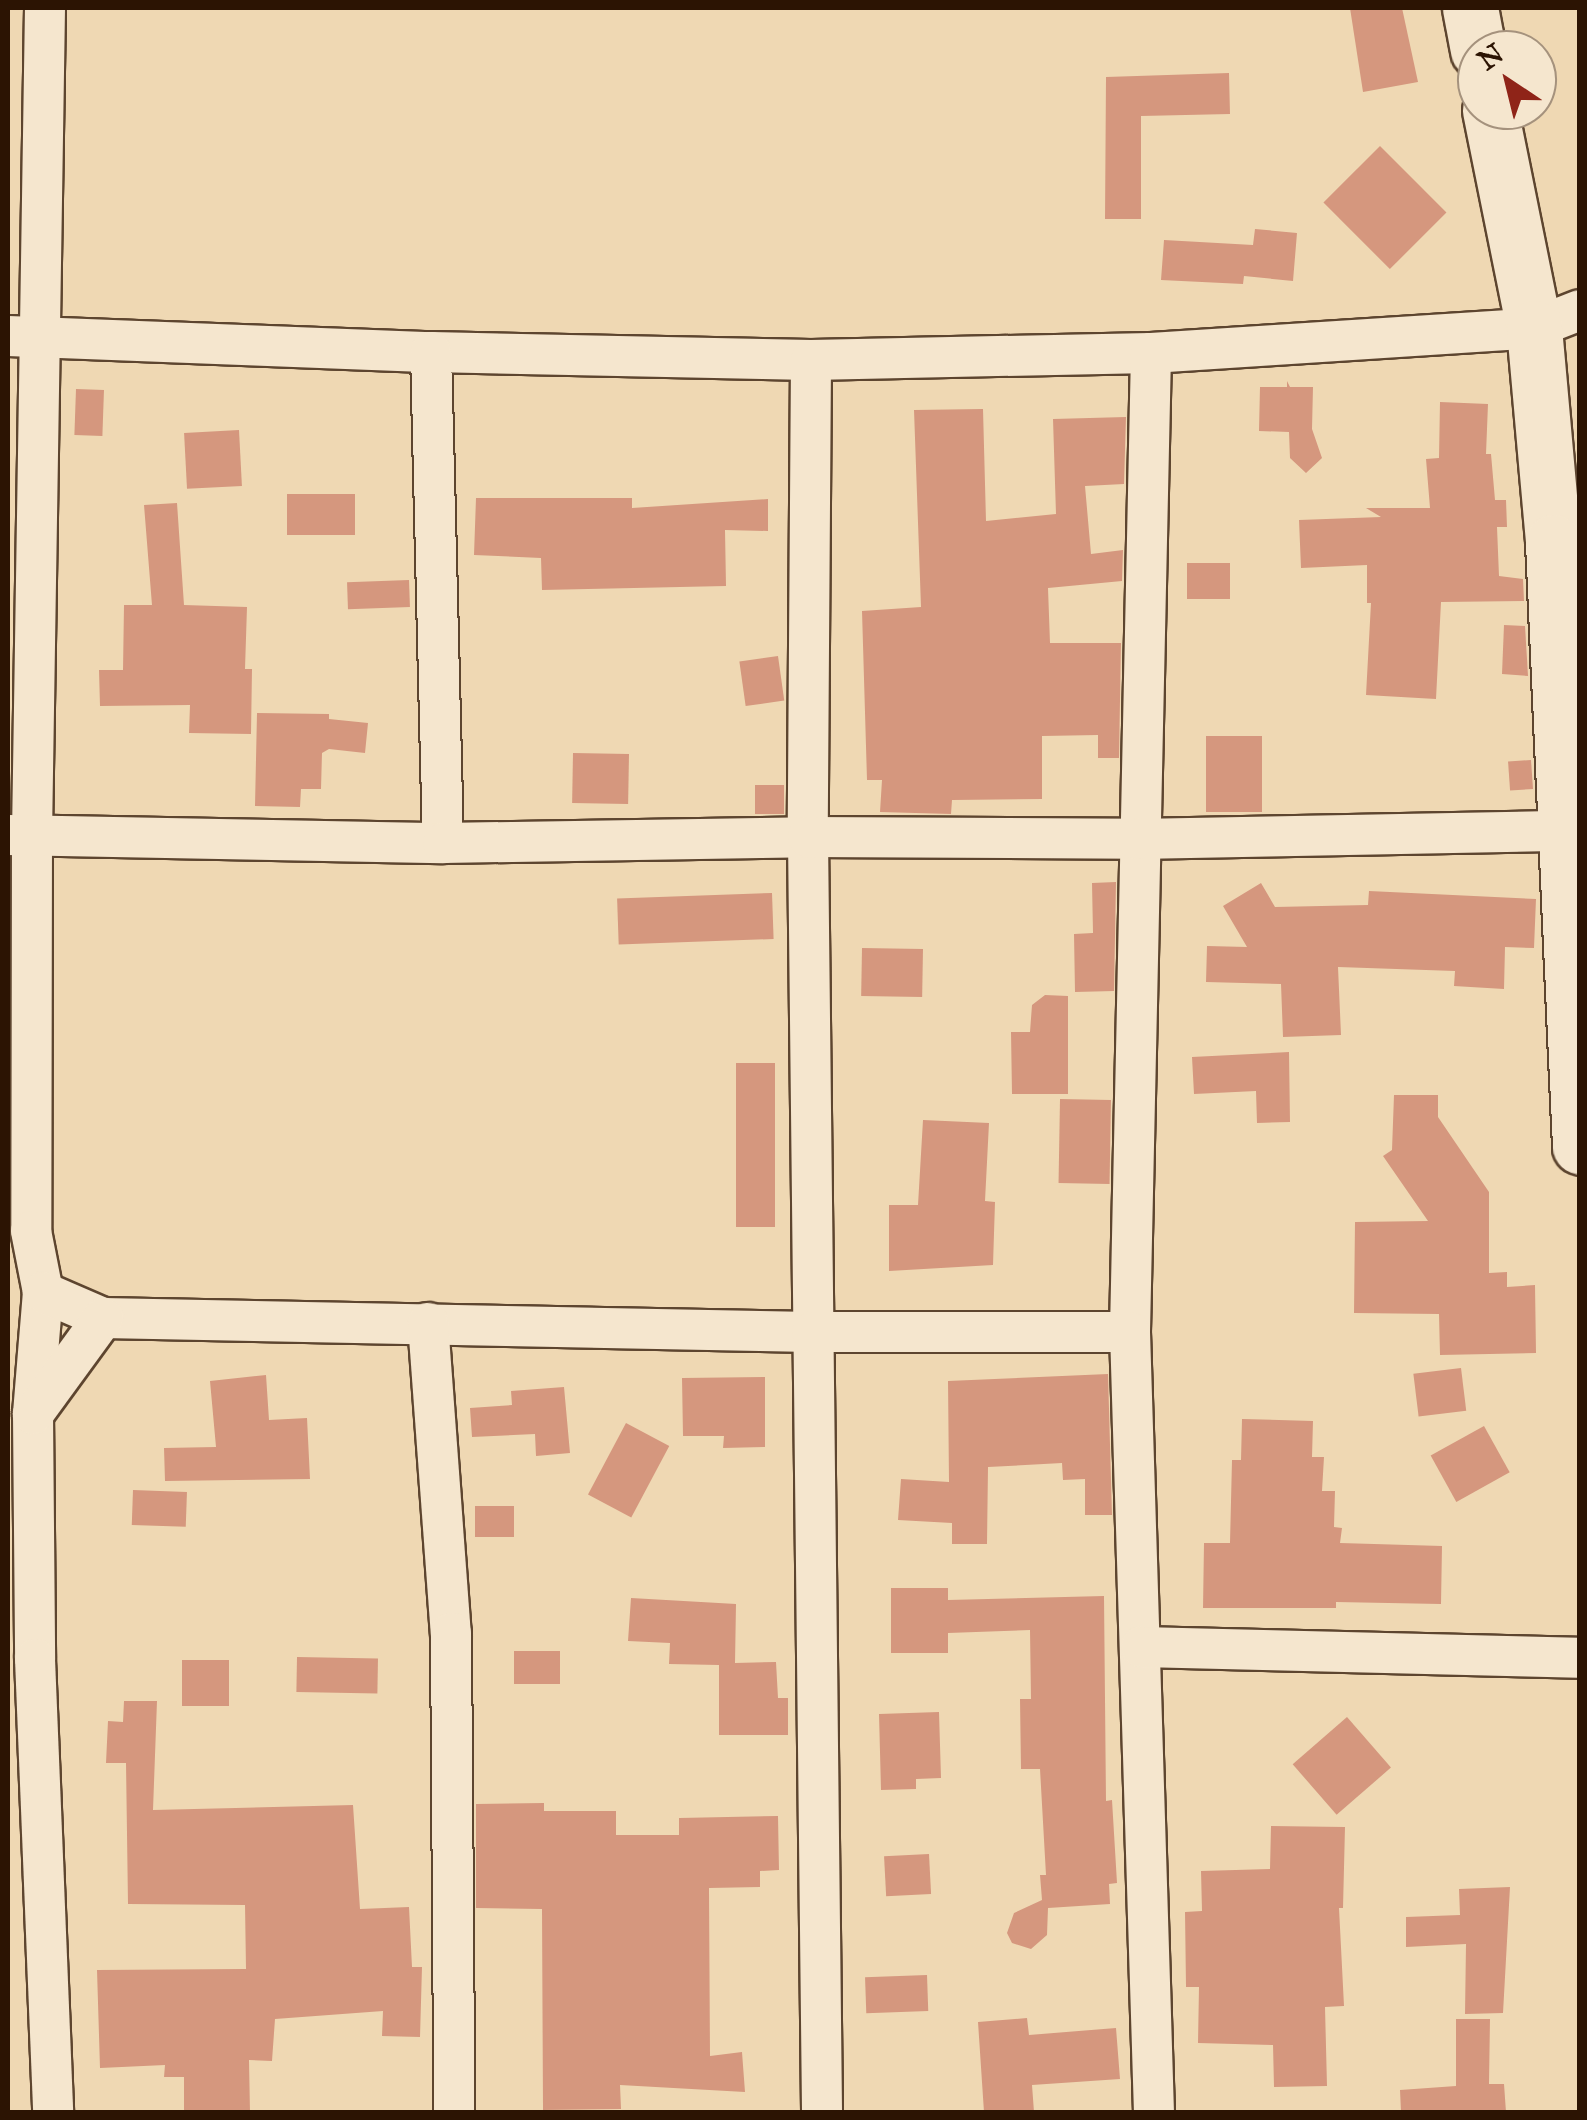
<!DOCTYPE html>
<html>
<head>
<meta charset="utf-8">
<style>
	body { margin:0 }
	#map { position:relative; width:1587px; height:2120px; overflow:hidden; background:#efd8b3; font-family:"IM FELL Great Primer",serif }
	div>[style] { position:absolute }
	[style*='--x'] { left:calc(var(--x)*1px); top:calc(var(--y)*1px); width:calc(var(--w)*1px); rotate:calc(var(--a)*1deg) }
	.building>* { inset:0; background:#d5977e; transform-origin:0 0 }
	.roads { filter:drop-shadow(2px 0 #5d452f) drop-shadow(-2px 0 #5d452f) drop-shadow(0 2px #5d452f) drop-shadow(0 -2px #5d452f) }
	.minor>* { height:40px; margin:-20px; padding:0 20px; transform-origin:20px; border-radius:20px; background:#f5e6ce }
	.secondary>* { height:55px; margin:-27.5px; padding:0 27.5px; transform-origin:27.5px; border-radius:27.5px; background:#f5e6ce }
	span { translate:-50% -50%; white-space:nowrap; text-align:center; line-height:1.15; -webkit-text-stroke:8px #f5e6ce; paint-order:stroke }
	.frame { position:absolute; inset:0; border:10px solid #2c1403; pointer-events:none }
	.north { position:absolute; left:1457px; top:30px; width:100px; height:100px; box-sizing:border-box; background:#f5e6ce; border:2px solid #a5927d; border-radius:50%; rotate:325deg; font-size:28px; font-weight:700; line-height:40px; text-align:center; color:#2c1403 }
	.north::after { content:''; display:block; margin:auto; width:35px; height:45px; background:#8f2418; clip-path:polygon(50% 0,100% 100%,50% 72%,0 100%) }
</style>
</head>
<body>
<div id="map">
	<div class="building">
		<div style="clip-path:polygon(1350px 8px,1402px 8px,1418px 82px,1363px 92px)"></div>
		<div style="clip-path:polygon(1229px 73px,1230px 114px,1141px 116px,1141px 219px,1105px 219px,1106px 77px)"></div>
		<div style="left:1380px;top:146px;width:94px;height:80px;rotate:45deg"></div>
		<div style="clip-path:polygon(1255px 229px,1297px 233px,1293px 281px,1244px 276px,1243px 284px,1161px 280px,1164px 240px,1253px 245px)"></div>
		<div style="clip-path:polygon(1287px 381px,1290px 387px,1313px 387px,1312px 429px,1322px 458px,1306px 473px,1290px 458px,1289px 432px,1259px 431px,1260px 387px,1287px 387px)"></div>
		<div style="left:76px;top:389px;width:28px;height:46px;rotate:2deg"></div>
		<div style="clip-path:polygon(1440px 402px,1488px 404px,1486px 454px,1491px 454px,1495px 500px,1506px 500px,1507px 527px,1497px 527px,1499px 576px,1523px 579px,1524px 601px,1441px 602px,1436px 699px,1366px 695px,1371px 603px,1367px 603px,1367px 565px,1301px 568px,1299px 520px,1381px 517px,1366px 508px,1430px 508px,1426px 459px,1439px 458px)"></div>
		<div style="clip-path:polygon(983px 409px,986px 521px,1056px 514px,1053px 419px,1126px 417px,1124px 484px,1085px 486px,1091px 554px,1123px 550px,1122px 581px,1048px 588px,1050px 643px,1121px 643px,1119px 758px,1098px 758px,1098px 735px,1042px 736px,1042px 799px,952px 800px,951px 814px,880px 812px,882px 780px,867px 780px,862px 611px,921px 607px,914px 410px)"></div>
		<div style="left:239px;top:430px;width:56px;height:55px;rotate:87deg"></div>
		<div style="left:355px;top:494px;width:41px;height:68px;rotate:90deg"></div>
		<div style="clip-path:polygon(476px 498px,632px 498px,632px 508px,768px 499px,768px 531px,725px 530px,726px 586px,542px 590px,541px 558px,474px 555px)"></div>
		<div style="clip-path:polygon(177px 503px,184px 605px,247px 607px,245px 669px,252px 669px,251px 734px,189px 733px,190px 705px,100px 706px,99px 670px,123px 670px,124px 605px,152px 605px,144px 505px)"></div>
		<div style="left:1187px;top:563px;width:43px;height:36px"></div>
		<div style="left:409px;top:580px;width:27px;height:62px;rotate:88deg"></div>
		<div style="clip-path:polygon(1504px 625px,1525px 626px,1528px 676px,1502px 674px)"></div>
		<div style="left:778px;top:656px;width:45px;height:39px;rotate:82deg"></div>
		<div style="clip-path:polygon(257px 713px,329px 714px,329px 719px,368px 723px,365px 753px,329px 749px,322px 753px,321px 789px,301px 789px,300px 807px,255px 806px)"></div>
		<div style="left:1262px;top:736px;width:76px;height:56px;rotate:90deg"></div>
		<div style="left:573px;top:753px;width:56px;height:50px;rotate:1deg"></div>
		<div style="left:1531px;top:760px;width:29px;height:23px;rotate:86deg"></div>
		<div style="left:784px;top:785px;width:29px;height:29px;rotate:90deg"></div>
		<div style="clip-path:polygon(1116px 882px,1114px 991px,1075px 992px,1074px 934px,1093px 933px,1092px 883px)"></div>
		<div style="clip-path:polygon(1261px 883px,1275px 907px,1368px 905px,1369px 891px,1536px 899px,1534px 948px,1505px 947px,1504px 989px,1454px 986px,1455px 971px,1338px 967px,1341px 1035px,1283px 1037px,1281px 984px,1206px 982px,1207px 946px,1247px 947px,1223px 906px)"></div>
		<div style="left:772px;top:893px;width:46px;height:155px;rotate:88deg"></div>
		<div style="left:862px;top:948px;width:61px;height:48px;rotate:1deg"></div>
		<div style="clip-path:polygon(1045px 995px,1068px 996px,1068px 1094px,1012px 1094px,1011px 1032px,1030px 1032px,1032px 1005px)"></div>
		<div style="clip-path:polygon(1289px 1052px,1290px 1122px,1257px 1123px,1256px 1091px,1194px 1094px,1192px 1057px)"></div>
		<div style="left:736px;top:1063px;width:39px;height:164px"></div>
		<div style="clip-path:polygon(1394px 1095px,1438px 1095px,1438px 1117px,1489px 1192px,1489px 1273px,1507px 1272px,1507px 1287px,1535px 1285px,1536px 1353px,1440px 1355px,1439px 1314px,1354px 1313px,1355px 1222px,1428px 1221px,1383px 1156px,1392px 1150px)"></div>
		<div style="left:1111px;top:1100px;width:84px;height:51px;rotate:91deg"></div>
		<div style="clip-path:polygon(923px 1120px,989px 1123px,985px 1201px,995px 1202px,993px 1265px,889px 1271px,889px 1205px,918px 1205px)"></div>
		<div style="left:1461px;top:1368px;width:43px;height:48px;rotate:83deg"></div>
		<div style="clip-path:polygon(1108px 1374px,1112px 1515px,1085px 1515px,1085px 1479px,1063px 1480px,1062px 1463px,988px 1467px,987px 1544px,952px 1544px,952px 1523px,898px 1520px,901px 1479px,949px 1482px,948px 1381px)"></div>
		<div style="clip-path:polygon(266px 1375px,269px 1420px,307px 1418px,310px 1479px,165px 1481px,164px 1448px,216px 1447px,210px 1381px)"></div>
		<div style="clip-path:polygon(765px 1377px,765px 1447px,723px 1448px,724px 1436px,683px 1436px,682px 1378px)"></div>
		<div style="clip-path:polygon(564px 1387px,570px 1453px,536px 1456px,535px 1434px,472px 1437px,470px 1408px,512px 1405px,511px 1391px)"></div>
		<div style="clip-path:polygon(1242px 1419px,1313px 1421px,1312px 1457px,1324px 1457px,1322px 1491px,1335px 1491px,1334px 1527px,1342px 1528px,1340px 1543px,1442px 1546px,1441px 1604px,1336px 1602px,1336px 1608px,1203px 1608px,1204px 1543px,1230px 1543px,1232px 1460px,1241px 1460px)"></div>
		<div style="left:626px;top:1423px;width:49px;height:81px;rotate:28deg"></div>
		<div style="left:1484px;top:1426px;width:53px;height:61px;rotate:61deg"></div>
		<div style="left:133px;top:1490px;width:54px;height:35px;rotate:2deg"></div>
		<div style="left:514px;top:1506px;width:31px;height:39px;rotate:90deg"></div>
		<div style="clip-path:polygon(891px 1588px,948px 1588px,948px 1600px,1104px 1596px,1106px 1801px,1112px 1800px,1117px 1883px,1109px 1884px,1110px 1904px,1048px 1908px,1047px 1935px,1031px 1949px,1012px 1943px,1007px 1933px,1014px 1913px,1042px 1900px,1040px 1875px,1046px 1875px,1040px 1769px,1021px 1769px,1020px 1699px,1031px 1699px,1030px 1630px,948px 1633px,948px 1653px,891px 1653px)"></div>
		<div style="clip-path:polygon(631px 1598px,736px 1604px,735px 1663px,776px 1662px,778px 1698px,788px 1698px,788px 1735px,719px 1735px,719px 1665px,669px 1664px,670px 1643px,628px 1641px)"></div>
		<div style="left:560px;top:1651px;width:33px;height:46px;rotate:90deg"></div>
		<div style="left:297px;top:1657px;width:81px;height:35px;rotate:1deg"></div>
		<div style="left:182px;top:1660px;width:47px;height:46px"></div>
		<div style="clip-path:polygon(124px 1701px,157px 1701px,153px 1810px,353px 1805px,360px 1909px,409px 1907px,412px 1967px,422px 1967px,420px 2037px,382px 2036px,383px 2011px,275px 2019px,272px 2061px,249px 2060px,250px 2112px,184px 2112px,184px 2077px,164px 2077px,165px 2065px,100px 2068px,97px 1970px,246px 1969px,245px 1905px,128px 1904px,126px 1763px,106px 1763px,108px 1721px,123px 1722px)"></div>
		<div style="clip-path:polygon(939px 1712px,941px 1778px,916px 1779px,916px 1789px,881px 1790px,879px 1714px)"></div>
		<div style="left:1347px;top:1717px;width:67px;height:72px;rotate:49deg"></div>
		<div style="clip-path:polygon(544px 1803px,544px 1811px,616px 1811px,616px 1835px,679px 1835px,679px 1818px,778px 1816px,779px 1870px,760px 1871px,760px 1887px,709px 1888px,710px 2056px,742px 2052px,745px 2092px,620px 2085px,621px 2109px,543px 2110px,542px 1909px,476px 1908px,476px 1804px)"></div>
		<div style="clip-path:polygon(1271px 1826px,1345px 1827px,1343px 1908px,1339px 1908px,1344px 2006px,1325px 2007px,1327px 2086px,1274px 2087px,1273px 2045px,1198px 2043px,1199px 1987px,1186px 1987px,1185px 1912px,1202px 1911px,1201px 1871px,1270px 1869px)"></div>
		<div style="left:929px;top:1854px;width:40px;height:45px;rotate:87deg"></div>
		<div style="clip-path:polygon(1510px 1887px,1503px 2013px,1465px 2014px,1466px 1944px,1406px 1947px,1406px 1917px,1460px 1915px,1459px 1889px)"></div>
		<div style="left:927px;top:1975px;width:36px;height:62px;rotate:88deg"></div>
		<div style="clip-path:polygon(1027px 2018px,1029px 2035px,1116px 2028px,1120px 2079px,1032px 2085px,1034px 2112px,984px 2112px,978px 2022px)"></div>
		<div style="clip-path:polygon(1456px 2019px,1490px 2019px,1489px 2084px,1504px 2084px,1506px 2112px,1401px 2112px,1400px 2090px,1456px 2086px)"></div>
	</div>
	<div class="roads">
		<div class="minor">
			<div style="--x:45;--y:8;--w:827;--a:90.9"></div>
			<div style="--x:32;--y:835;--w:396;--a:90.1"></div>
			<div style="--x:31;--y:1231;--w:62;--a:78.9"></div>
			<div style="--x:43;--y:1292;--w:122;--a:94.7"></div>
			<div style="--x:33;--y:1414;--w:245;--a:89.5"></div>
			<div style="--x:35;--y:1659;--w:453;--a:87.7"></div>
			<div style="--x:8;--y:336;--w:423;--a:2.2"></div>
			<div style="--x:431;--y:352;--w:380;--a:1.2"></div>
			<div style="--x:811;--y:360;--w:340;--a:-1.2"></div>
			<div style="--x:1151;--y:353;--w:384;--a:-3.7"></div>
			<div style="--x:1534;--y:328;--w:49;--a:-21.4"></div>
			<div style="--x:431;--y:352;--w:491;--a:88.6"></div>
			<div style="--x:1151;--y:353;--w:979;--a:91.23"></div>
			<div style="--x:1130;--y:1332;--w:780;--a:88.24"></div>
			<div style="--x:811;--y:360;--w:477;--a:90.4"></div>
			<div style="--x:808;--y:837;--w:1275;--a:89.37"></div>
			<div style="--x:8;--y:835;--w:435;--a:1.1"></div>
			<div style="--x:443;--y:843;--w:365;--a:-0.9"></div>
			<div style="--x:808;--y:837;--w:329;--a:0.3"></div>
			<div style="--x:1137;--y:839;--w:427;--a:-1.1"></div>
			<div style="--x:43;--y:1292;--w:65;--a:23.4"></div>
			<div style="--x:103;--y:1318;--w:709;--a:1.13"></div>
			<div style="--x:812;--y:1332;--w:318;--a:0"></div>
			<div style="--x:428;--y:1323;--w:311;--a:85.8"></div>
			<div style="--x:451;--y:1633;--w:479;--a:89.6"></div>
			<div style="--x:33;--y:1414;--w:119;--a:-53.9"></div>
			<div style="--x:1141;--y:1647;--w:439;--a:1.4"></div>
		</div>
		<div class="secondary">
			<div style="--x:1470;--y:8;--w:43;--a:79.2"></div>
			<div style="--x:1490;--y:110;--w:222;--a:78.6"></div>
			<div style="--x:1534;--y:328;--w:215;--a:84.9"></div>
			<div style="--x:1553;--y:542;--w:605;--a:87.44"></div>
		</div>
	</div>
	<div class="frame"></div>
	<div class="north">N</div>
</div>
</body>
</html>
